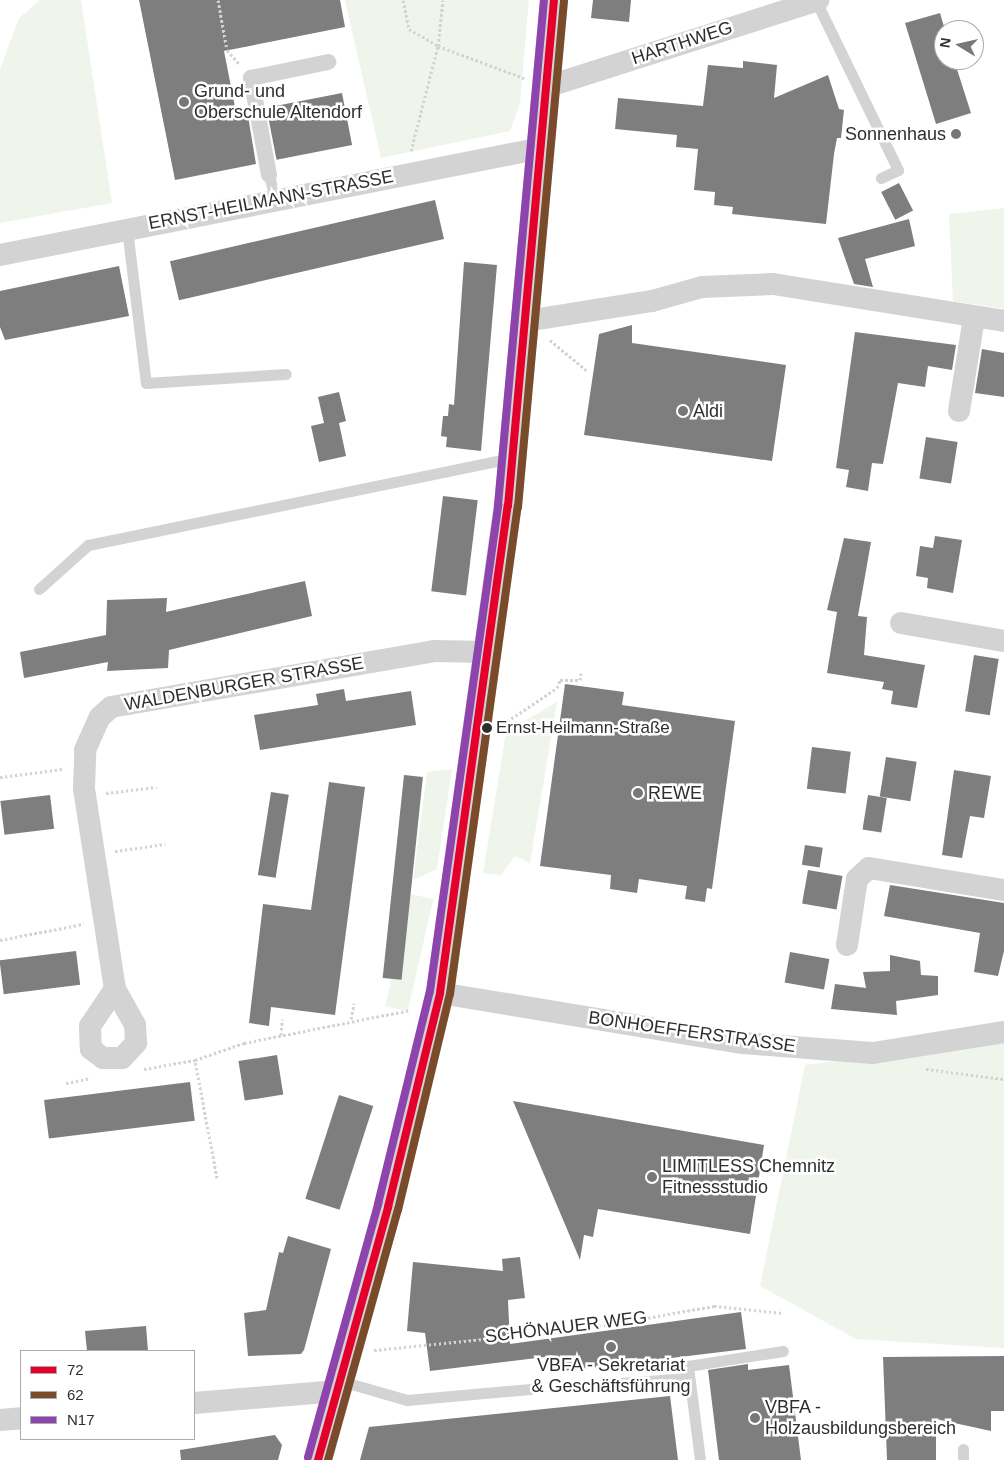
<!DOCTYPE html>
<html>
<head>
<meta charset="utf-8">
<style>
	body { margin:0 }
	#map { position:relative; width:1004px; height:1460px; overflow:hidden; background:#fff; font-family:Arial,sans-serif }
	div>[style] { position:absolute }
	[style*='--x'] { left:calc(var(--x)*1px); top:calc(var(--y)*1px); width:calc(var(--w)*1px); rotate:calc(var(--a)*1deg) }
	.green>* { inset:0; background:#f0f5eb; transform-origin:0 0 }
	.building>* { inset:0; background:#7e7e7e; transform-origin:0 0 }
	.path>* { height:3px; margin-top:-1.5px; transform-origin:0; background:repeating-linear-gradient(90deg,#d3d3d3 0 2.5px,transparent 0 5px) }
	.service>* { height:11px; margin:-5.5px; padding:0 5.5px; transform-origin:5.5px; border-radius:5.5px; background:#d3d3d3 }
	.pedestrian>* { height:16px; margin:-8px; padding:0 8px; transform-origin:8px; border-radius:8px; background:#d3d3d3 }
	.minor>* { height:22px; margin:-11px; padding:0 11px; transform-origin:11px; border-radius:11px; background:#d3d3d3 }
	.tertiary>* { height:28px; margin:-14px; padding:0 14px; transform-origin:14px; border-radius:14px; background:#d3d3d3 }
	.bus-1>* { height:8px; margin:-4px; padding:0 4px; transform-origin:4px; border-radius:4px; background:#e4002b }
	.bus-2>* { height:8px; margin:-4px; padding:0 4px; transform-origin:4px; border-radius:4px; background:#7a4b2a }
	.bus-3>* { height:8px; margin:-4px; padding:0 4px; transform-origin:4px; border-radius:4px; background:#8e44ad }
	.dots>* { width:14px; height:14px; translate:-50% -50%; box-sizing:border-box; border:2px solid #fff; border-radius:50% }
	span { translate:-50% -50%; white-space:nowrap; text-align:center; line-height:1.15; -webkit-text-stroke:5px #fff; paint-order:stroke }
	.bus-label { font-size:17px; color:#2e2e2e }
	.left { translate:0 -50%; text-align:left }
	.street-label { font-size:18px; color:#2e2e2e }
	.poi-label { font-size:18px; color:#2e2e2e }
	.right { translate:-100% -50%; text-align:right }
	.legend { position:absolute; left:20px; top:1350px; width:175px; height:90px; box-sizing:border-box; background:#fff; border:1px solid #ababab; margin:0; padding:6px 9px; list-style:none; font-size:15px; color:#2e2e2e }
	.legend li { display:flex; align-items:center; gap:10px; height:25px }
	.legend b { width:25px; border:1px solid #ababab }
	.north { position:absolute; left:934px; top:20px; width:50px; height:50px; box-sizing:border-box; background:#fff; border:1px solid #ababab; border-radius:50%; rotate:279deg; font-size:14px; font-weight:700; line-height:20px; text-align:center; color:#2e2e2e }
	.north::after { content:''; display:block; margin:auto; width:18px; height:22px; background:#777; clip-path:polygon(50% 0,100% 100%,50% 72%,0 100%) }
</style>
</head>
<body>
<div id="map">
	<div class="green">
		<div style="clip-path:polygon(40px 0,81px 0,112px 203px,0 223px,0 69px,19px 18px)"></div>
		<div style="clip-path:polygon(345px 0,529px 0,520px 103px,510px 131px,381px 158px)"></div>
		<div style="clip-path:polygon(1004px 208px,1004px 309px,953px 301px,949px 214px)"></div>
		<div style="clip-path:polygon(557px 702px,530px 863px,515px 856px,501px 875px,483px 873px,506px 732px)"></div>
		<div style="clip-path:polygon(452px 769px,437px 869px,413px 880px,427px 772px)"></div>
		<div style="left:411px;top:894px;width:23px;height:115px;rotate:13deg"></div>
		<div style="clip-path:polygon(1004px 1040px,1004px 1348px,856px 1339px,760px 1286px,805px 1065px)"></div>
	</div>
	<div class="building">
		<div style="clip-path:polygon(139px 0,340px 0,345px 27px,224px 51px,236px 112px,247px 110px,256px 164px,175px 180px)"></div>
		<div style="clip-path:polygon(593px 0,631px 0,629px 22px,591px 18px)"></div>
		<div style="clip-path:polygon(940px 13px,945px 30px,944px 60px,954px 60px,971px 113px,936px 124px,905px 23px)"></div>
		<div style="clip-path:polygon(743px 61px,777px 65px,774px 98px,828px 75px,839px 109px,844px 110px,841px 138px,837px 138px,834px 154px,826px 224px,732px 214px,733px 207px,714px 205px,715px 192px,694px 190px,698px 149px,676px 147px,677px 135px,615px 129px,618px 98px,703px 106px,708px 65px,743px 68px)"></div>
		<div style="left:342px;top:93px;width:53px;height:77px;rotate:79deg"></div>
		<div style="left:899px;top:183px;width:31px;height:20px;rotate:63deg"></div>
		<div style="left:435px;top:200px;width:40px;height:272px;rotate:77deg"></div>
		<div style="clip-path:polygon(909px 219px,915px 246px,865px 259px,873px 287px,854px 284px,838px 238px)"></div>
		<div style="clip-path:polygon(464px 262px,497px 265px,481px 451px,446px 447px,447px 437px,441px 436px,443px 416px,448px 416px,449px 404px,454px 405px)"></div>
		<div style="clip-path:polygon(119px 266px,129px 316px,5px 340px,0 327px,0 291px)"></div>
		<div style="clip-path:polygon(632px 325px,632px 343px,786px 365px,772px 461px,584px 435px,599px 334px)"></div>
		<div style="clip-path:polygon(855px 332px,956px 345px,952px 370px,928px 366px,925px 387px,898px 383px,883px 464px,872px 463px,868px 491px,846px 487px,849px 470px,836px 468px)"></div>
		<div style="clip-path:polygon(982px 349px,1004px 353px,1004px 397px,975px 393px)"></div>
		<div style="clip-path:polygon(339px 392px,346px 421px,339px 423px,346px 456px,319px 462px,311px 426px,324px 423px,318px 397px)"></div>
		<div style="left:926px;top:437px;width:32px;height:42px;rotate:9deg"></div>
		<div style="left:443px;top:496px;width:35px;height:96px;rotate:7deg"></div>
		<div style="clip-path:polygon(935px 536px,962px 540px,953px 593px,927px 588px,928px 578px,916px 576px,920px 546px,933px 548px)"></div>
		<div style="clip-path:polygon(844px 538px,871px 542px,858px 616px,867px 617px,864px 655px,925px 665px,917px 708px,891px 704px,893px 691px,882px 689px,884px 682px,827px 673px,837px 612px,827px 610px)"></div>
		<div style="clip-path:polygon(305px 581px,312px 616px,169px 650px,168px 668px,107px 671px,108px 662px,24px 678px,20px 652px,106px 635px,107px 600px,167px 598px,166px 612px)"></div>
		<div style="left:974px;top:655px;width:25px;height:57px;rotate:9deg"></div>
		<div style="clip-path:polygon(565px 684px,624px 692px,622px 705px,735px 721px,712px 889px,707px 888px,705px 902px,685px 899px,687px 886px,639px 879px,637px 893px,610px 889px,611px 875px,540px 866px)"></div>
		<div style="clip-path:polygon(344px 689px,346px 701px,411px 691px,416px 725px,260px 750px,254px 715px,318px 705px,316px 694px)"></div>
		<div style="left:812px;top:747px;width:39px;height:42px;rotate:7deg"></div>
		<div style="left:886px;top:757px;width:31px;height:40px;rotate:9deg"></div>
		<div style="clip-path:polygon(954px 770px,991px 776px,984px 818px,970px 816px,962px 858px,942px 855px)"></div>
		<div style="left:404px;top:775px;width:19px;height:204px;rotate:6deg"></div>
		<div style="clip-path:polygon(329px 782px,365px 787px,335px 1015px,271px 1007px,269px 1026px,249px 1023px,263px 904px,311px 910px)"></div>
		<div style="left:271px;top:792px;width:18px;height:84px;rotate:9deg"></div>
		<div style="left:50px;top:795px;width:34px;height:50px;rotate:83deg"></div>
		<div style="left:868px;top:795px;width:19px;height:35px;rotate:9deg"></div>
		<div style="left:805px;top:845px;width:18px;height:20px;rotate:9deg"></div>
		<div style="left:808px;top:870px;width:35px;height:34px;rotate:10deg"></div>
		<div style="clip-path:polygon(890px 885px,1004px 903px,1004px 951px,998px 976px,974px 972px,980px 933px,884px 916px)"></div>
		<div style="left:76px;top:951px;width:34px;height:77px;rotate:83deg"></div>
		<div style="left:790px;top:952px;width:40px;height:31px;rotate:10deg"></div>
		<div style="clip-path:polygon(890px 955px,920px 961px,921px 975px,938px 976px,938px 995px,896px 1001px,897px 1015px,831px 1009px,835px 984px,866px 988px,863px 972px,890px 971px)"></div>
		<div style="left:277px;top:1055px;width:40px;height:39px;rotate:81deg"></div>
		<div style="left:190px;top:1082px;width:39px;height:147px;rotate:83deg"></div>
		<div style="left:339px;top:1095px;width:36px;height:109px;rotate:18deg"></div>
		<div style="clip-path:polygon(513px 1101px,764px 1145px,750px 1234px,598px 1209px,593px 1237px,584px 1235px,580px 1260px)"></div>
		<div style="clip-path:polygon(288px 1236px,331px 1249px,304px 1350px,301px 1354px,248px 1356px,244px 1313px,266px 1310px,279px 1252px,283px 1253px)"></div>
		<div style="clip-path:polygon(520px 1257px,525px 1298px,508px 1300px,510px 1344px,741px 1312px,746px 1349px,555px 1372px,553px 1356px,430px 1371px,425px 1333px,407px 1331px,413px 1262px,503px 1271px,502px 1259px)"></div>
		<div style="clip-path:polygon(146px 1326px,148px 1351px,87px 1351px,85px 1331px)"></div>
		<div style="clip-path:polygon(1004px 1356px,1004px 1411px,991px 1411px,991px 1431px,936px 1419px,936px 1460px,887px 1460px,883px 1357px)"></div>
		<div style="clip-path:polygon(748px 1364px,748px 1370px,789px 1365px,801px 1460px,719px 1460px,708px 1370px)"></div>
		<div style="clip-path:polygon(670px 1396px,678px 1460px,360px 1460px,369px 1427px)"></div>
		<div style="clip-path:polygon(275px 1435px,282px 1445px,278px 1460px,181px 1460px,180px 1450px)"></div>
	</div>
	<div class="path">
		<div style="--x:218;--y:0;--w:51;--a:79.8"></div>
		<div style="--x:227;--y:50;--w:18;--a:49"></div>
		<div style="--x:403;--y:0;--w:30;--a:78"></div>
		<div style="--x:409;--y:29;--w:34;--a:30"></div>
		<div style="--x:438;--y:46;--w:92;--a:20.4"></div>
		<div style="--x:411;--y:151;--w:108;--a:-75.6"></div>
		<div style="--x:438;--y:46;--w:46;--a:-83.8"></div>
		<div style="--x:550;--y:340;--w:47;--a:39.8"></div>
		<div style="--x:503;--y:724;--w:65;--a:-33.7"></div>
		<div style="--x:557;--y:688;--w:9;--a:-69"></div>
		<div style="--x:560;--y:680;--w:20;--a:0"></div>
		<div style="--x:580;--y:680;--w:7;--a:-82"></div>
		<div style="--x:0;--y:777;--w:64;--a:-7.2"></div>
		<div style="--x:106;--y:793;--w:51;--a:-6.7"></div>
		<div style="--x:115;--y:851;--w:51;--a:-7.8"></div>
		<div style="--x:0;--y:940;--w:85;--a:-10.9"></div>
		<div style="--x:351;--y:1019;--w:16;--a:-79"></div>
		<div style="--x:281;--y:1035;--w:16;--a:-86"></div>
		<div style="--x:144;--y:1069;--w:52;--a:-10"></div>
		<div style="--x:926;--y:1069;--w:79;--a:7.3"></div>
		<div style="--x:66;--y:1083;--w:25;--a:-11"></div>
		<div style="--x:217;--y:1178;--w:120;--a:-100.6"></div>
		<div style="--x:195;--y:1060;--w:52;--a:-19.1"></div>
		<div style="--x:244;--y:1043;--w:170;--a:-11.2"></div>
		<div style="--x:374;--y:1350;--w:211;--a:-5.7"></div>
		<div style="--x:584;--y:1329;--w:132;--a:-10"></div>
		<div style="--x:714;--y:1306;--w:69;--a:5.8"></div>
	</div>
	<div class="service">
		<div style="--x:816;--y:1;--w:188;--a:64.1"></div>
		<div style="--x:898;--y:170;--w:19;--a:155"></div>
		<div style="--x:269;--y:175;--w:25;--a:76"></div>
		<div style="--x:127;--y:229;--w:155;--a:83"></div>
		<div style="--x:146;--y:383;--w:140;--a:-3.7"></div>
		<div style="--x:39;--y:589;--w:66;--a:-41.9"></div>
		<div style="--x:88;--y:545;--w:433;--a:-11.6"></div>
		<div style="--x:341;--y:1381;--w:69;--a:16.1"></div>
		<div style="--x:407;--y:1400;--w:124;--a:-5.1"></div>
		<div style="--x:608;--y:1384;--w:80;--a:-4.3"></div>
		<div style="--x:700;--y:1460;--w:95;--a:-97.3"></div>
		<div style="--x:688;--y:1366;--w:96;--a:-9"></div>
		<div style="--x:963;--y:1460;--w:11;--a:-90"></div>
	</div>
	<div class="pedestrian">
		<div style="--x:269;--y:175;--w:99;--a:-100.5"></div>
		<div style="--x:251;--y:78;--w:79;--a:-11.7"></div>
	</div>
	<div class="minor">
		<div style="--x:546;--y:87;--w:286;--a:-17.7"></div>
		<div style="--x:0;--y:255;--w:552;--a:-11.17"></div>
		<div style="--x:526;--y:321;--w:128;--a:-9"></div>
		<div style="--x:652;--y:301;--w:52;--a:-15.6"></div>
		<div style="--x:702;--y:287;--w:71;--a:-2.4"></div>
		<div style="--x:773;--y:284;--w:234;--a:9.1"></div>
		<div style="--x:959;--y:411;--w:95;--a:-80.9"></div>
		<div style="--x:901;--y:623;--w:105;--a:9.9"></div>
		<div style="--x:847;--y:945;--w:67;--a:-81.4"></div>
		<div style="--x:857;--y:879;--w:16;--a:-43"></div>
		<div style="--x:869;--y:868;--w:137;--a:9.3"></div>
		<div style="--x:115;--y:989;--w:45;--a:124"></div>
		<div style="--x:90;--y:1026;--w:23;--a:88"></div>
		<div style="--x:91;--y:1049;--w:15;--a:37"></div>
		<div style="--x:103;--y:1058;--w:19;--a:0"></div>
		<div style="--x:122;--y:1058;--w:21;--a:-47"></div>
		<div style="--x:136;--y:1043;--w:18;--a:-93"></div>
		<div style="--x:135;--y:1025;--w:41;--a:-119.1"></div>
		<div style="--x:115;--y:989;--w:203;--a:-98.8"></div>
		<div style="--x:84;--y:788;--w:38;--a:-88"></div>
		<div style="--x:85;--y:750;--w:36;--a:-66"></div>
		<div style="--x:100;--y:717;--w:15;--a:-42"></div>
		<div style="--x:111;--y:707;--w:328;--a:-9.8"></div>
		<div style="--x:434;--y:651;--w:54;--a:1.1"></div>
		<div style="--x:440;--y:993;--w:307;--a:9.4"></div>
		<div style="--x:743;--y:1043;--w:130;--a:4.4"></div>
		<div style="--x:873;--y:1053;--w:133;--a:-9.1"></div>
		<div style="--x:194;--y:1403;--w:144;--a:-4.8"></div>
		<div style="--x:0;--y:1420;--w:21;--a:-5"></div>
	</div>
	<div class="tertiary">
		<div style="--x:318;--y:1460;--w:263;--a:-74.5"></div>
		<div style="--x:388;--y:1207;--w:220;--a:-76.3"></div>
		<div style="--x:440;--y:993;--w:492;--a:-82.1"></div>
		<div style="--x:508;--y:506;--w:508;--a:-84.81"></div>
	</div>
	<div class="bus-1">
		<div style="--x:318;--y:1460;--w:263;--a:-74.5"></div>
		<div style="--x:388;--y:1207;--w:220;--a:-76.3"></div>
		<div style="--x:440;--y:993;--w:492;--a:-82.1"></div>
		<div style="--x:508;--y:506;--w:508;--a:-84.81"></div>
	</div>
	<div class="bus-2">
		<div style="--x:328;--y:1460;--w:260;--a:-74.4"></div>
		<div style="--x:398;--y:1210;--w:222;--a:-76.5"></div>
		<div style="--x:450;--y:994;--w:492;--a:-82.1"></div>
		<div style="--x:518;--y:507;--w:508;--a:-84.81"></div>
	</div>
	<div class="bus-3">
		<div style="--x:308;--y:1457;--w:263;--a:-74.5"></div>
		<div style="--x:378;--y:1204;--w:219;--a:-76.3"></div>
		<div style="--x:430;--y:991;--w:491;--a:-82"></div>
		<div style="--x:498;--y:505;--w:507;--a:-84.8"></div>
	</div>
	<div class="dots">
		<div style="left:184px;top:102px;background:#777"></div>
		<div style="left:956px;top:134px;background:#777"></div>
		<div style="left:683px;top:411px;background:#777"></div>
		<div style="left:487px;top:728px;background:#2e2e2e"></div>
		<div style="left:638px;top:793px;background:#777"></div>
		<div style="left:652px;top:1177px;background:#777"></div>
		<div style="left:611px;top:1347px;background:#777"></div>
		<div style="left:755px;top:1418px;background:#777"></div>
	</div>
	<div class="bus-label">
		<span class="left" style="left:496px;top:728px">Ernst-Heilmann-Straße</span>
	</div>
	<div class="street-label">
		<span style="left:682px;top:43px;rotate:-18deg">HARTHWEG</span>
		<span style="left:271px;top:200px;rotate:-11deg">ERNST-HEILMANN-STRASSE</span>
		<span style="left:244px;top:684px;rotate:-10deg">WALDENBURGER STRASSE</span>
		<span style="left:692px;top:1032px;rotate:8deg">BONHOEFFERSTRASSE</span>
		<span style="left:566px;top:1327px;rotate:-7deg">SCHÖNAUER WEG</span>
	</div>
	<div class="poi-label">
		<span class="left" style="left:194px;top:102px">Grund- und<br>Oberschule Altendorf</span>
		<span class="right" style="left:946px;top:134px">Sonnenhaus</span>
		<span class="left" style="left:693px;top:411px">Aldi</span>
		<span class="left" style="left:648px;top:793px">REWE</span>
		<span class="left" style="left:662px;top:1177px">LIMITLESS Chemnitz<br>Fitnessstudio</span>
		<span style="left:611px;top:1376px">VBFA - Sekretariat<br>&amp; Geschäftsführung</span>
		<span class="left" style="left:765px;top:1418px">VBFA -<br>Holzausbildungsbereich</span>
	</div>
	<ul class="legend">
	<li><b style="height:6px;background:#e4002b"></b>72</li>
	<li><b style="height:6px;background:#7a4b2a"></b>62</li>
	<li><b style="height:6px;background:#8e44ad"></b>N17</li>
	</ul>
	<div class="north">N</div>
</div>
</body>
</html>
